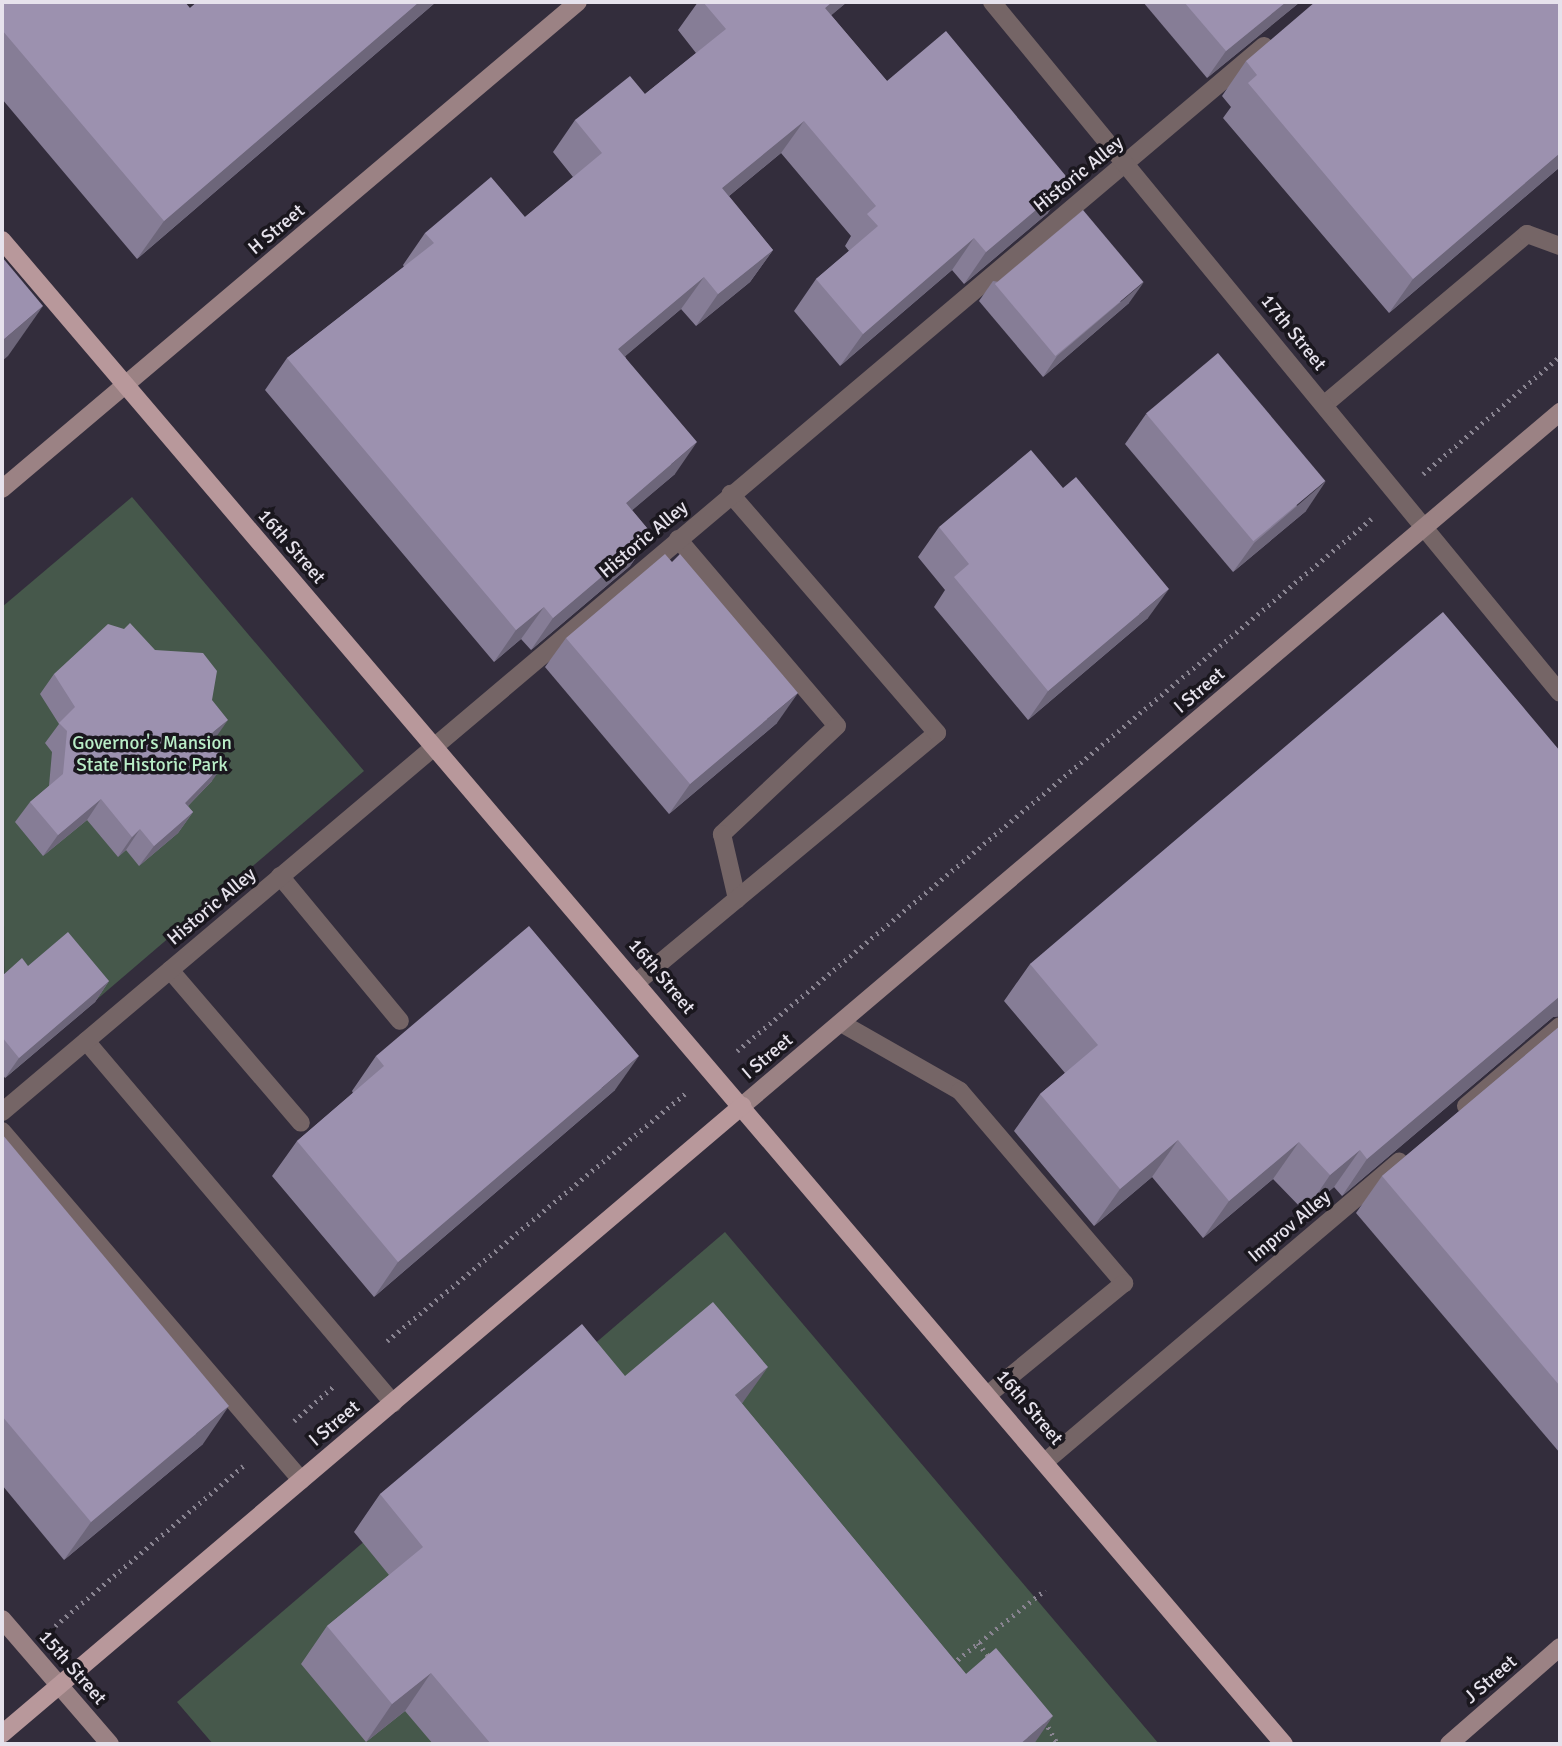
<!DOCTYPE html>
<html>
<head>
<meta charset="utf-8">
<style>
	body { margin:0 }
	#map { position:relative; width:1562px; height:1746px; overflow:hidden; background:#332d3c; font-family:Signika,sans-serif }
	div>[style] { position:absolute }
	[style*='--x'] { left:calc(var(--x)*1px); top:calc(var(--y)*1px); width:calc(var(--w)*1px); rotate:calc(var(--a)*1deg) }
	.green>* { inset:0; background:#46584b }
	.path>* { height:4.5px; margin-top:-2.25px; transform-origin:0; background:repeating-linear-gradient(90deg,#898491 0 2px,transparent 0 7px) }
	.lane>* { height:18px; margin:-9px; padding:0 9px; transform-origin:9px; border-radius:9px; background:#756566 }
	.street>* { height:18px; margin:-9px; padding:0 9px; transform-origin:9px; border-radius:9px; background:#756566 }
	.secondary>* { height:18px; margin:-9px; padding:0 9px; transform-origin:9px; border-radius:9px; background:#9b8284 }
	.primary>* { height:18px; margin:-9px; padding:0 9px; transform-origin:9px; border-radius:9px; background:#b8989b }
	.wall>* { inset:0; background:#867d96 }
	.shaded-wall>* { inset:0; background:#6d667a }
	.building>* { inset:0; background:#9c91af; transform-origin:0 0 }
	span { translate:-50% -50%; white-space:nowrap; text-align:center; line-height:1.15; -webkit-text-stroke:7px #1a171e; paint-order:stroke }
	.street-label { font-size:19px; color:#e6e2ec }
	.park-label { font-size:19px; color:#b9edc7 }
	.frame { position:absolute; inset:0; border:4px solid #e6e2ec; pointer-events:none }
</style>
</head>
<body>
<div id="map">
	<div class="green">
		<div style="clip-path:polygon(132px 497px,364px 771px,5px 1078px,2px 607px)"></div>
		<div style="clip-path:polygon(725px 1232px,1159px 1744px,213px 1744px,177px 1702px)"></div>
	</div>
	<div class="path">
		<div style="--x:1423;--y:474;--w:181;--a:-40.7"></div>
		<div style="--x:737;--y:1051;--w:828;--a:-40"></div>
		<div style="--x:387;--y:1341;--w:387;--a:-39.7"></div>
		<div style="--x:294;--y:1421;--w:55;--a:-41.3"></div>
		<div style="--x:55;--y:1626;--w:247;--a:-40.4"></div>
		<div style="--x:978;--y:1643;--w:21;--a:51"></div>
		<div style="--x:952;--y:1664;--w:119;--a:-38.5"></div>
		<div style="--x:1045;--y:1721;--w:26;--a:61"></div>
	</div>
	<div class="lane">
		<div style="--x:1325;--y:404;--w:264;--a:-40.1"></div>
		<div style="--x:1527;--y:234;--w:35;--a:20"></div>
		<div style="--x:678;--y:539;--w:245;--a:49.6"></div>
		<div style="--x:837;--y:726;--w:158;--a:136.8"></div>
		<div style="--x:722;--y:834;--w:67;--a:77"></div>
		<div style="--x:280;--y:876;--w:188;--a:50.4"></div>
		<div style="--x:170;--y:970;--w:201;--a:49.4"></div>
		<div style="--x:637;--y:982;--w:390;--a:-39.7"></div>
		<div style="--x:937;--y:733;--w:316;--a:-130.8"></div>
		<div style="--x:841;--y:1023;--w:137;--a:29.7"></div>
		<div style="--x:960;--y:1091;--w:253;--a:49.5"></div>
		<div style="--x:1124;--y:1283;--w:173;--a:140.6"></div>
		<div style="--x:86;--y:1041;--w:475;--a:49.7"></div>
		<div style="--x:1466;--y:1106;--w:123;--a:-40.4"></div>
		<div style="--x:2;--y:1112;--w:1652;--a:-40.19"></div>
		<div style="--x:2;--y:1131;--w:460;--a:49.4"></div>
		<div style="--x:1046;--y:1461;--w:463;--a:-40.3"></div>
	</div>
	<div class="street">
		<div style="--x:992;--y:2;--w:894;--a:50.58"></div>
	</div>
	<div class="secondary">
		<div style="--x:2;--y:489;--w:754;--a:-40.21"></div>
		<div style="--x:742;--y:1106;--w:1073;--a:-40.31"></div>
		<div style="--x:2;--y:1619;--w:165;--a:49.2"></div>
		<div style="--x:1449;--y:1744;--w:147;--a:-41.1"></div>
	</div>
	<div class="primary">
		<div style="--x:2;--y:240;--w:1976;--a:49.56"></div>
		<div style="--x:2;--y:1734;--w:971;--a:-40.32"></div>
	</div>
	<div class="wall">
		<div style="clip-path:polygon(2px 2px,190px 8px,197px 2px,436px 2px,137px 259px,2px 99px)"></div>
		<div style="clip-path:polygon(698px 2px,847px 2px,831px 15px,887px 81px,1048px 213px,964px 284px,952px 270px,840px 366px,794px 311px,816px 279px,849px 251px,845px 246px,851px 236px,781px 153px,729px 196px,773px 250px,750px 282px,696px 326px,681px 309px,625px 356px,675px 474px,632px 510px,652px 534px,630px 566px,531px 650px,521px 639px,494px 662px,265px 390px,287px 358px,404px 267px,403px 265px,425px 233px,525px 217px,573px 177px,553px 152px,575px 120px,645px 94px,696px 53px,678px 30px)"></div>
		<div style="clip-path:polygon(1143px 2px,1300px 2px,1207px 78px)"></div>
		<div style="clip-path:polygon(1560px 2px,1560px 167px,1389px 313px,1223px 118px,1231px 107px,1222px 96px,1246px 61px)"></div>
		<div style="clip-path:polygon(993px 281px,1129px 303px,1043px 377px,979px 301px)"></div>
		<div style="clip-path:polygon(1146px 414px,1306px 511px,1233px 572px,1125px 444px)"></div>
		<div style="clip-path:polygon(939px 527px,1148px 618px,1028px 720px,934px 607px,945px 590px,918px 557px)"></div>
		<div style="clip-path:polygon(566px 638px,777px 723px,669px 814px,545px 667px)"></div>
		<div style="clip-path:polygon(155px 650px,212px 700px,214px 740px,211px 742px,212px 781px,188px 806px,193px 812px,178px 833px,139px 866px,126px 850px,118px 857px,87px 820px,43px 856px,15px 822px,30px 802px,49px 786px,52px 752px,45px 743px,59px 724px,40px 694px,54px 674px)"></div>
		<div style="clip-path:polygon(1560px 751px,1560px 1016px,1553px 1017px,1342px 1196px,1334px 1187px,1305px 1212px,1273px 1179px,1203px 1238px,1152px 1177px,1094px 1226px,1014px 1131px,1040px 1094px,1065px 1073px,1004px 1001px,1030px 964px)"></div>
		<div style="clip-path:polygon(28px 966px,109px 981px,95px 1002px,5px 1078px,2px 1074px,2px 976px)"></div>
		<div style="clip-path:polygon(1560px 1026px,1560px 1453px,1356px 1213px,1382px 1176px)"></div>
		<div style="clip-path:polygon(376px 1056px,615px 1090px,374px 1297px,272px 1176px,297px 1141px,353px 1093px,352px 1091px)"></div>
		<div style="clip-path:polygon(2px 1134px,203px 1444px,64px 1560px,2px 1485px)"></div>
		<div style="clip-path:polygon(625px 1376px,742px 1404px,966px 1674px,1034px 1744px,433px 1744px,405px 1711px,366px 1742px,301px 1664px,327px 1626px,389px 1575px,354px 1532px,380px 1494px)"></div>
	</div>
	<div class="shaded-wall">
		<div style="clip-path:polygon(419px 2px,436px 2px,137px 259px,164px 221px)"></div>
		<div style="clip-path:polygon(832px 2px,847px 2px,802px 40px,825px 8px)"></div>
		<div style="clip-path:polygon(1286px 2px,1300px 2px,1207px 78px,1226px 51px)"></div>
		<div style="clip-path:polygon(804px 121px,781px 153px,700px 220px,722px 188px)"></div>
		<div style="clip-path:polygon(1560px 153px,1560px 167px,1389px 313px,1413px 279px)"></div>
		<div style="clip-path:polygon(1070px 181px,1048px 213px,964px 284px,986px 252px)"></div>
		<div style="clip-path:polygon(974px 238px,952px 270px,840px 366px,863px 334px)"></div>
		<div style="clip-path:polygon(773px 250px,750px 282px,696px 326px,718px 294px)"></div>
		<div style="clip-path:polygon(704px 277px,681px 309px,596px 381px,618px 349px)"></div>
		<div style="clip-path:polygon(1144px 282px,1129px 303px,1043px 377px,1057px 356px)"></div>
		<div style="clip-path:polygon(43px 306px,8px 356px,2px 361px,2px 341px)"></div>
		<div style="clip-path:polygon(697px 442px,675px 474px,603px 535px,626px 503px)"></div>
		<div style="clip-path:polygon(1326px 481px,1306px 511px,1233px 572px,1254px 543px)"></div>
		<div style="clip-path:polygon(652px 534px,630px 566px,531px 650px,553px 618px)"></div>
		<div style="clip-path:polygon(1169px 589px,1148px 618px,1028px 720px,1048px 691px)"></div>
		<div style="clip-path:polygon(544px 607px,521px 639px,494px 662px,516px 630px)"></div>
		<div style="clip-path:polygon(798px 693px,777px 723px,669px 814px,690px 784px)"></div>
		<div style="clip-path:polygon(228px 720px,214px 740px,193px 758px,207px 737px)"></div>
		<div style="clip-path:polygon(226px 761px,212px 781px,171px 823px,185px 803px)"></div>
		<div style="clip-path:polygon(101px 799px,87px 820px,43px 856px,58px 835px)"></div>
		<div style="clip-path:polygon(193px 812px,178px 833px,139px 866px,154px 846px)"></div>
		<div style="clip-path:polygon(140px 829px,126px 850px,118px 857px,132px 837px)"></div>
		<div style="clip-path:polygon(109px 981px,95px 1002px,5px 1078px,19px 1058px)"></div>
		<div style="clip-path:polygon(1560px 996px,1560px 1016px,1553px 1017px,1342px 1196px,1367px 1159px)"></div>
		<div style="clip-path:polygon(639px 1056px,615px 1090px,374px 1297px,398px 1262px)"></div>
		<div style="clip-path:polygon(1178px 1140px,1152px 1177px,1094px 1226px,1120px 1189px)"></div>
		<div style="clip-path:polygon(1299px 1142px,1273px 1179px,1203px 1238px,1229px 1201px)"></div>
		<div style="clip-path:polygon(1360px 1150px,1334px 1187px,1305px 1212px,1330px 1175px)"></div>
		<div style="clip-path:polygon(768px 1367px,741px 1405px,735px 1395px)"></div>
		<div style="clip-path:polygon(229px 1406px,203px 1444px,64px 1560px,91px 1522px)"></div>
		<div style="clip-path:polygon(431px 1673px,405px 1711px,366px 1742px,392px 1704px)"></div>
		<div style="clip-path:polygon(1053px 1716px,1034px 1744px,1020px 1744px)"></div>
	</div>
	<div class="building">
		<div style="clip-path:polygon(2px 2px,185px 2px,190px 8px,197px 2px,419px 2px,164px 221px,2px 30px)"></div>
		<div style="clip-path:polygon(703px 2px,832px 2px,825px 8px,887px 81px,946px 31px,1070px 181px,986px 252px,974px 238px,863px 334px,816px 279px,878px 226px,867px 214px,876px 206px,804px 121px,722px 188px,773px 250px,718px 294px,704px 277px,618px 349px,697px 442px,626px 503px,652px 534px,553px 618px,544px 607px,516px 630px,287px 358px,434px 243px,425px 233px,491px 177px,525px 217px,602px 153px,575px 120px,630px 76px,645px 94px,726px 29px)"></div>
		<div style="clip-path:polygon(1184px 2px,1286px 2px,1226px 51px)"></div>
		<div style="clip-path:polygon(1315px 2px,1560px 2px,1560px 153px,1413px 279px,1248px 83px,1257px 75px,1246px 61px)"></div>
		<div style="left:1083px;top:210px;width:94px;height:115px;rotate:50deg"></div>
		<div style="clip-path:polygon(2px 257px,43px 306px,2px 341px)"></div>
		<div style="left:1218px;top:353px;width:167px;height:94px;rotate:50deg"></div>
		<div style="clip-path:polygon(1031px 450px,1063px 488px,1076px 477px,1169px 589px,1048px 691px,954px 577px,969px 564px,939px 527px)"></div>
		<div style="clip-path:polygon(665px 554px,672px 562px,680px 554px,798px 693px,690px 784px,566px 638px)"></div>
		<div style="clip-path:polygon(1443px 612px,1560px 751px,1560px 996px,1367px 1159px,1360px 1150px,1330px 1175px,1299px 1142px,1229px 1201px,1178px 1140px,1120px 1189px,1040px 1094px,1098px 1045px,1030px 964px)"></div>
		<div style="clip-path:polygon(130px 623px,155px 650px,203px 653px,217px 671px,212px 700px,228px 720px,207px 737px,226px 761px,185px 803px,193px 812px,154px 846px,140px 829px,132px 837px,101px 799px,58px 835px,30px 802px,63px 774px,67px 731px,59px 723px,75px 707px,54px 674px,108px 624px,124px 629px)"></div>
		<div style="clip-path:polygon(529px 926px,639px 1056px,398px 1262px,297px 1141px,384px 1066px,376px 1056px)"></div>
		<div style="clip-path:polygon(68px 932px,109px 981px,19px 1058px,2px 1037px,2px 976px,22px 958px,28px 966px)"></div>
		<div style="clip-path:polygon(1560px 1026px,1560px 1386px,1382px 1176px)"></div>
		<div style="clip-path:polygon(2px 1134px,229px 1406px,91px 1522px,2px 1416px)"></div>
		<div style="clip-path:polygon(713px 1302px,768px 1367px,735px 1395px,966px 1674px,996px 1648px,1053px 1716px,1020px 1744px,491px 1744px,431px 1673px,392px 1704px,327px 1626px,423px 1547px,380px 1494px,582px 1324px,625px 1376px)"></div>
	</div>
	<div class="street-label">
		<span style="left:1079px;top:175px;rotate:-39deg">Historic Alley</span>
		<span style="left:277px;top:230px;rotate:-40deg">H Street</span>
		<span style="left:1293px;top:333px;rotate:51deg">17th Street</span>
		<span style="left:644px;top:540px;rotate:-40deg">Historic Alley</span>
		<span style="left:291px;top:547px;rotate:49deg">16th Street</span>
		<span style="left:1200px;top:691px;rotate:-40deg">I Street</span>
		<span style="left:212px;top:907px;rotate:-40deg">Historic Alley</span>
		<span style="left:661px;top:977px;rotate:50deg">16th Street</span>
		<span style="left:768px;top:1057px;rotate:-40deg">I Street</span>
		<span style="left:1290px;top:1227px;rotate:-40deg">Improv Alley</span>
		<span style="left:1029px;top:1408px;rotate:50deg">16th Street</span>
		<span style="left:335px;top:1424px;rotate:-40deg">I Street</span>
		<span style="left:72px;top:1668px;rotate:49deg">15th Street</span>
		<span style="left:1491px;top:1680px;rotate:-41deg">J Street</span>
	</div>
	<div class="park-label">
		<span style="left:152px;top:755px">Governor's Mansion<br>State Historic Park</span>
	</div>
	<div class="frame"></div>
</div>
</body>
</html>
